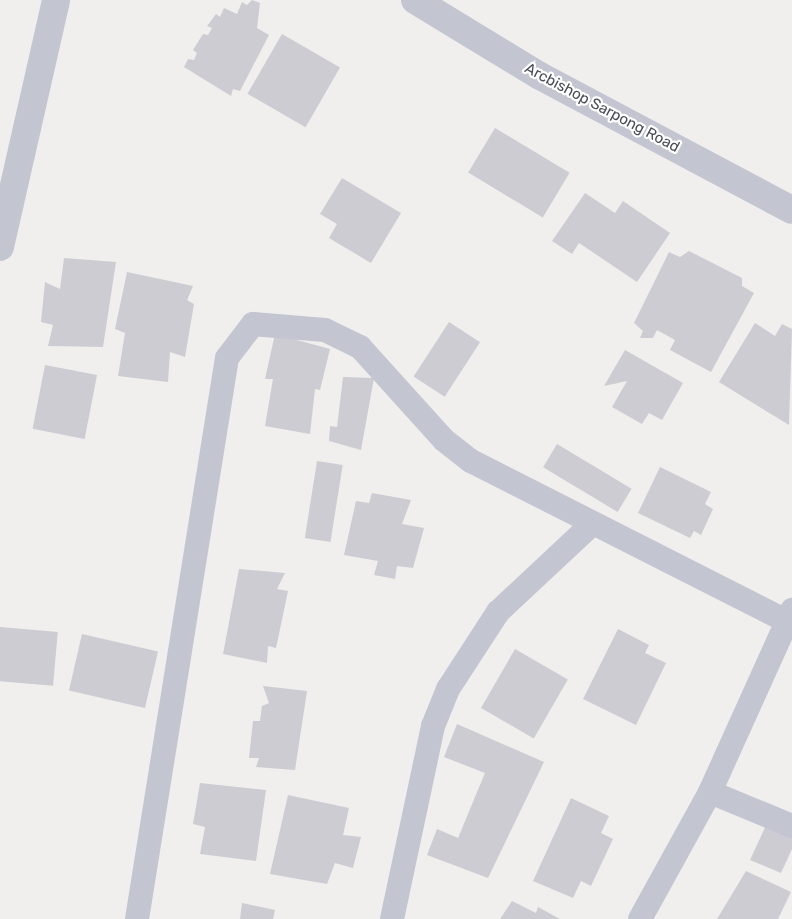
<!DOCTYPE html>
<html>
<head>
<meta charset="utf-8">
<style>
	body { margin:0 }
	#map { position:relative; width:792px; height:919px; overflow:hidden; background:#f0efee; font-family:Rubik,sans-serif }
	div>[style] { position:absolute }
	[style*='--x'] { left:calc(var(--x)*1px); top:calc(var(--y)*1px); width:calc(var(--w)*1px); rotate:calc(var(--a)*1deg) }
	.building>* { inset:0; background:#ccccd2; transform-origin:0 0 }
	.minor>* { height:24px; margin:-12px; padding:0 12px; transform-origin:12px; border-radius:12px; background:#c3c6d1 }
	.tertiary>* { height:28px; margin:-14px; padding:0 14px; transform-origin:14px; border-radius:14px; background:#c3c6d1 }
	span { translate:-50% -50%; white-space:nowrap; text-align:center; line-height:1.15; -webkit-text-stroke:4.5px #fff; paint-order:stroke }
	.street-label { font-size:15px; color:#484c59 }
</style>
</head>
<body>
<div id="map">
	<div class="building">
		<div style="clip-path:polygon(252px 0,260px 3px,257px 28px,269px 35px,240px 91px,233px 89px,231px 96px,184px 67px,188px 59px,194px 60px,197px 53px,193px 50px,203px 34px,208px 35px,212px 28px,207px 26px,216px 14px,220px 17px,224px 8px,237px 14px,242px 2px,247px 5px)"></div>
		<div style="left:282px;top:34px;width:67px;height:69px;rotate:30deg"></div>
		<div style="left:495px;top:128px;width:87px;height:52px;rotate:31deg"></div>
		<div style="clip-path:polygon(342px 178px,401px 213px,371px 263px,329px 238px,337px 224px,320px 214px)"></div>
		<div style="clip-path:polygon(585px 193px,615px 213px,623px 201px,670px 233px,637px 282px,579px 243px,572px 254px,552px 241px)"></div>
		<div style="clip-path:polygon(689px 251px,742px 278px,742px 286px,754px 293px,711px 372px,670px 350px,675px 340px,657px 330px,653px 338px,640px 338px,643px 331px,634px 323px,669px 252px,680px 257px)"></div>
		<div style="clip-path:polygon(64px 258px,116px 262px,103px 347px,48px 346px,53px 325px,41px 322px,45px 282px,60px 289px)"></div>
		<div style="clip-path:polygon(127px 272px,193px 286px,187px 300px,194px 304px,185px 357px,170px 352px,168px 382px,118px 376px,125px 333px,115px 329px)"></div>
		<div style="left:449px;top:322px;width:37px;height:65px;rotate:33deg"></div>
		<div style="clip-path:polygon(755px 323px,775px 336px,782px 324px,792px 329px,789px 425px,719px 382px)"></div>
		<div style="clip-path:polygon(275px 334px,330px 349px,320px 390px,315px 389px,310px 434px,265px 426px,273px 379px,265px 379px)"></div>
		<div style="clip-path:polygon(625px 350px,683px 383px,662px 420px,649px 413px,642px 424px,612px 407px,627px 381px,604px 386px)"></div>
		<div style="left:45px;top:365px;width:53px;height:65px;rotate:11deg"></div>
		<div style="clip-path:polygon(343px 377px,374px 378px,361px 450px,329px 441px,330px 426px,337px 427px)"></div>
		<div style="left:557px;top:444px;width:87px;height:27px;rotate:31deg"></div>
		<div style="left:317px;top:461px;width:26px;height:78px;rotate:9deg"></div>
		<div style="clip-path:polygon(660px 467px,711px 492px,705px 504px,713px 509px,701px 535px,694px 531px,690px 538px,638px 513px)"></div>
		<div style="clip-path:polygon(372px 493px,411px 500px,402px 524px,424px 528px,413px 568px,397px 566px,395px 579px,374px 575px,378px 561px,344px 555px,356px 501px,369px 503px)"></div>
		<div style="clip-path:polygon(239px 569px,285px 573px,277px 589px,288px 591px,276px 648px,268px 646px,267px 663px,223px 654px)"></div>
		<div style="left:0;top:627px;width:58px;height:54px;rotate:5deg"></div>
		<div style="clip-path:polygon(618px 629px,649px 645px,645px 653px,666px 663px,636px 725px,583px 699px)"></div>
		<div style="left:82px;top:634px;width:78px;height:58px;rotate:13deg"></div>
		<div style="left:515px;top:649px;width:61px;height:68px;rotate:30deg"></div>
		<div style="clip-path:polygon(263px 686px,307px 691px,295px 770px,256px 767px,259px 758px,249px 758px,253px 721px,260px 721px,262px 706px,269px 703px)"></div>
		<div style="clip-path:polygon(457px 724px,544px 762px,488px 878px,427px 855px,437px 829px,458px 838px,485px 773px,444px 757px)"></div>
		<div style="clip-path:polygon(200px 783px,266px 790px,256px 861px,200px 854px,205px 827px,193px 824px)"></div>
		<div style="clip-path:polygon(288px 795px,349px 808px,343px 835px,361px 837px,353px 868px,335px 863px,327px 884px,270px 874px)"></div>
		<div style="clip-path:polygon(571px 798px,609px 816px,601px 833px,613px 839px,591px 886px,581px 881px,573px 898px,533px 881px)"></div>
		<div style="clip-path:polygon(769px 819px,792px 830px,792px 849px,781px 873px,750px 860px)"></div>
		<div style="clip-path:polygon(746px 871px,791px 892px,778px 919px,717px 919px)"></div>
		<div style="clip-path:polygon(512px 901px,536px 913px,538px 907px,560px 919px,500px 919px)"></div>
		<div style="clip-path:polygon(242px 903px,275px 910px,273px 919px,240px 919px)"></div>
	</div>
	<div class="minor">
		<div style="--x:710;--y:792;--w:89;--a:22.5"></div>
		<div style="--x:137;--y:919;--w:568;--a:-80.89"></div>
		<div style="--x:227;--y:358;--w:43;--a:-52.6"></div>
		<div style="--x:253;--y:324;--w:72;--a:4.8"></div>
		<div style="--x:325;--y:330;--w:39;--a:26"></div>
		<div style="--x:360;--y:347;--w:125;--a:47.9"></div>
		<div style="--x:444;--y:440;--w:34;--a:38"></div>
		<div style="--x:471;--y:461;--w:354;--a:26.9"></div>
		<div style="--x:392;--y:919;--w:197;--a:-78"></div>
		<div style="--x:433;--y:726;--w:40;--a:-68"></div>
		<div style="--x:448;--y:689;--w:92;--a:-57"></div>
		<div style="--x:498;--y:612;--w:127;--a:-43.1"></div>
		<div style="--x:640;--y:919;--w:145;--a:-61.1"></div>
		<div style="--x:710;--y:792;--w:200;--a:-65.7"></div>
	</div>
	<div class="tertiary">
		<div style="--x:415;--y:0;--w:146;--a:31.3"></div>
		<div style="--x:540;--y:76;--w:285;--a:28"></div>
		<div style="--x:0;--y:247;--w:253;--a:-77.2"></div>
	</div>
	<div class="street-label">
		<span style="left:602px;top:108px;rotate:28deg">Arcbishop Sarpong Road</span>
	</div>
</div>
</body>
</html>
